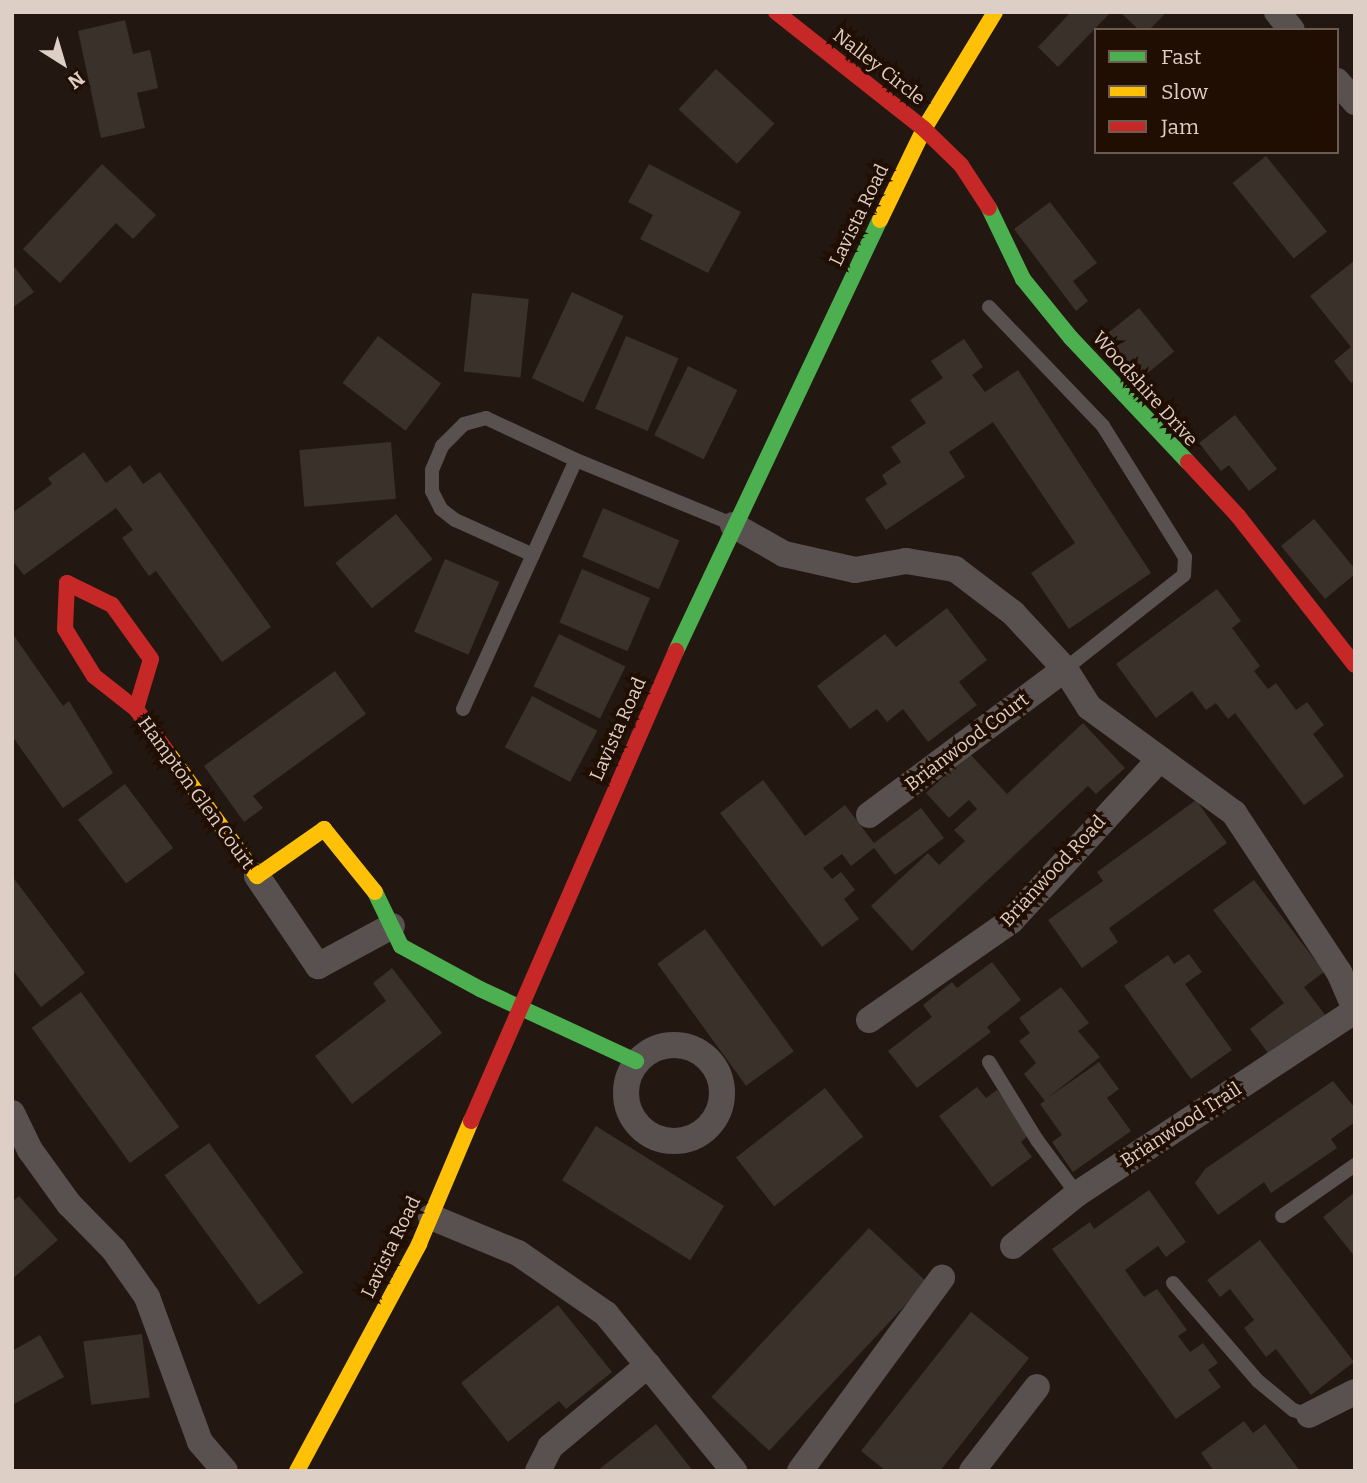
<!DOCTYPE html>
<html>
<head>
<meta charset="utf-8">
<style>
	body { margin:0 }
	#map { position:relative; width:1367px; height:1483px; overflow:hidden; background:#231811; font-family:Bitter,serif }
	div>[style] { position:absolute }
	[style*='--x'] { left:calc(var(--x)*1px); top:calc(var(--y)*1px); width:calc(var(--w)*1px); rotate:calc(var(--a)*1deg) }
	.building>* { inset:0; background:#3a312a; transform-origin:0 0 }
	.lane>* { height:14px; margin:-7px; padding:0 7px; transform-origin:7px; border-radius:7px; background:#595150 }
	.street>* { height:26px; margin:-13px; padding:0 13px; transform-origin:13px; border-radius:13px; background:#595150 }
	.street>.ring { margin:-13px; padding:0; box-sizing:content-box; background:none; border:26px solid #595150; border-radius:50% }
	.fast>* { height:16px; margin:-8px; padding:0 8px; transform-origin:8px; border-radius:8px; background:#4caf50 }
	.slow>* { height:16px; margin:-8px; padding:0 8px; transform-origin:8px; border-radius:8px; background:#ffc107 }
	.jam>* { height:16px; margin:-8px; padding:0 8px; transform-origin:8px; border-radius:8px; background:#c62828 }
	span { translate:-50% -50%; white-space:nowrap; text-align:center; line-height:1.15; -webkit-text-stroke:7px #210e02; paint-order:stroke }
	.street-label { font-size:19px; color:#ddcfc6 }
	.frame { position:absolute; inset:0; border:14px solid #ddcfc6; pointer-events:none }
	.legend { position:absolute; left:1094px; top:28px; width:245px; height:126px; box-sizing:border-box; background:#210e02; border:2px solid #6c5b50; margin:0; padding:9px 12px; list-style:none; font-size:21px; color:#ddcfc6 }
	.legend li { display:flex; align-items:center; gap:14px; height:35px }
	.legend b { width:35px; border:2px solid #6c5b50 }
	.north { position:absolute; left:28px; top:28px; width:70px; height:70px; -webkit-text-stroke:5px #210e02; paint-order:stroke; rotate:143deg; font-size:19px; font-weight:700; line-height:28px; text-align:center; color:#ddcfc6 }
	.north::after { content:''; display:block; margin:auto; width:24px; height:32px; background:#ddcfc6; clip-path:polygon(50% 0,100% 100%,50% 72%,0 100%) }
</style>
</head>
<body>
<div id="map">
	<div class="building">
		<div style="clip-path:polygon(1071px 12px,1111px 12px,1058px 67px,1038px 47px)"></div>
		<div style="clip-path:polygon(1120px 12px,1161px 12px,1164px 15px,1149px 30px,1139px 30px)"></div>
		<div style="clip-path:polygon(125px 20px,133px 54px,150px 50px,158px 88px,137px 93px,145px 128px,101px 138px,78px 31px)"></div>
		<div style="left:716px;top:69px;width:80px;height:55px;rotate:43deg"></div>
		<div style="left:1266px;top:156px;width:97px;height:43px;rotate:51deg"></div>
		<div style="clip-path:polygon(102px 164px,156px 215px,133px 239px,116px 223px,60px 283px,23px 249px)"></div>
		<div style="clip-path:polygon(649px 164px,741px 212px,708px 273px,640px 239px,653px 215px,628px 202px)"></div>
		<div style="clip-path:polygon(1050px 202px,1097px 263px,1073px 281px,1088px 301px,1076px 311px,1014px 229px)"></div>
		<div style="clip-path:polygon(1355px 260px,1355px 380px,1351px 383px,1334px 361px,1351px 347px,1310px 296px)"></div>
		<div style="clip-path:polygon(12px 264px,34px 292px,12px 308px)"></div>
		<div style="left:572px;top:292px;width:57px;height:95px;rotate:25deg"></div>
		<div style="left:472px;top:293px;width:57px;height:79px;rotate:6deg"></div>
		<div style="left:1139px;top:308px;width:56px;height:45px;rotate:51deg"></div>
		<div style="left:378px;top:336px;width:79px;height:59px;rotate:37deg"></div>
		<div style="left:626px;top:336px;width:57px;height:79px;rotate:23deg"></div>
		<div style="clip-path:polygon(964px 339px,983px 367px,972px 375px,985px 392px,1018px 370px,1151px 573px,1069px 629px,1031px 573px,1075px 543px,993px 422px,949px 452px,965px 477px,886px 530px,865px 499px,887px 484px,882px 475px,901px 462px,891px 447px,926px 423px,910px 400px,943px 378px,931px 361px)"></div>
		<div style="left:688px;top:366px;width:55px;height:77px;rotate:26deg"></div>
		<div style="clip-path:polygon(1235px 415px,1277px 469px,1249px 491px,1229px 465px,1221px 471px,1199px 443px)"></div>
		<div style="left:391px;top:442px;width:57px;height:92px;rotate:85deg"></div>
		<div style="clip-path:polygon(84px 452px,106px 483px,130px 465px,143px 484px,160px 472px,271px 627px,222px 662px,156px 571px,149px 576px,122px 538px,133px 530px,116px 508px,24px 575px,12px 560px,12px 513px,52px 484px,48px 478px)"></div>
		<div style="left:603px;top:508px;width:83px;height:53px;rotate:23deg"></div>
		<div style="left:396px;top:514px;width:58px;height:78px;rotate:51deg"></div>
		<div style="clip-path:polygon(1314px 519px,1355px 569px,1355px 574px,1325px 599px,1281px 546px)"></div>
		<div style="left:445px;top:559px;width:59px;height:79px;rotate:23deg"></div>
		<div style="left:582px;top:569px;width:74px;height:58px;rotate:23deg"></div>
		<div style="clip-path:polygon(1217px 589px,1241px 621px,1232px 628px,1260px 666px,1254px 671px,1268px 689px,1276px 683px,1296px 710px,1307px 702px,1324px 725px,1313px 734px,1344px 776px,1304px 805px,1235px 713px,1228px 719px,1216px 703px,1206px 710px,1192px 691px,1156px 718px,1116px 664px)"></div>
		<div style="clip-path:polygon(947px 608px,987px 660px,959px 682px,977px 705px,928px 742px,903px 709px,887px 722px,877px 709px,850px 729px,817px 686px,885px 634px,896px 647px)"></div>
		<div style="clip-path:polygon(12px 633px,63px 706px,69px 701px,113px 773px,63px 808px,12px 736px)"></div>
		<div style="left:559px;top:634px;width:74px;height:58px;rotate:26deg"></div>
		<div style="clip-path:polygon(335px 671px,366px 714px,253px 796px,263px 808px,244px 822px,204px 766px)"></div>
		<div style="left:532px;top:696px;width:74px;height:58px;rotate:28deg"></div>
		<div style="clip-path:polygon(1083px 723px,1125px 768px,1096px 794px,1088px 786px,912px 951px,871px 906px,928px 853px,939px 865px,965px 841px,954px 830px,977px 809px,969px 800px,949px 818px,926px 793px,969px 753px,1007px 794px)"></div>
		<div style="clip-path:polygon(763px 780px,805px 836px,845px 805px,874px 843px,921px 808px,944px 838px,895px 875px,874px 848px,851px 866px,842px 854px,823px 868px,832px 879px,841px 872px,855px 890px,844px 899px,859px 919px,822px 947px,720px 813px)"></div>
		<div style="left:125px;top:784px;width:80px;height:59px;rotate:53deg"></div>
		<div style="clip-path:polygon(1196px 800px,1227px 843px,1109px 928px,1118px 942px,1082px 968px,1048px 920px,1103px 881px,1097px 872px)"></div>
		<div style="clip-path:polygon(12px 876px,85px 973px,41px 1007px,12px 969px)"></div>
		<div style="clip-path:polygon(1254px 880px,1324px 972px,1304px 987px,1326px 1016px,1271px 1057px,1250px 1029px,1284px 1003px,1213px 910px)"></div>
		<div style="left:705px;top:929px;width:151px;height:59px;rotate:54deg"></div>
		<div style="clip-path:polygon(1189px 954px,1202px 972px,1185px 984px,1232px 1050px,1191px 1079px,1124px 986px,1168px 955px,1174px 964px)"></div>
		<div style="clip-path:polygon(992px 962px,1021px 1000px,987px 1027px,991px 1032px,917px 1088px,888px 1051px,932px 1017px,923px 1005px,952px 982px,957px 988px)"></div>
		<div style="clip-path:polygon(392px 968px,442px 1033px,352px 1104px,315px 1056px,386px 1001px,373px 983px)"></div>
		<div style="clip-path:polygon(1061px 987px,1089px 1023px,1078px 1031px,1100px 1057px,1046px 1099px,1099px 1062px,1119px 1089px,1107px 1098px,1131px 1131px,1073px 1172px,1052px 1142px,1062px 1135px,1040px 1104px,1045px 1101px,1024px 1074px,1036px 1063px,1019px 1041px,1030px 1033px,1019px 1018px)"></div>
		<div style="left:81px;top:992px;width:167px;height:61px;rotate:54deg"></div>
		<div style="clip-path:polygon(1333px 1081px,1355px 1108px,1355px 1122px,1331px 1139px,1337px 1148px,1271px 1193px,1264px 1182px,1218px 1215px,1195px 1183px,1205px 1169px)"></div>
		<div style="clip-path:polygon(977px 1087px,986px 1098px,997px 1090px,1030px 1134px,1021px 1142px,1032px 1157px,992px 1187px,939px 1116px)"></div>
		<div style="left:825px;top:1088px;width:62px;height:113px;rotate:52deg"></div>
		<div style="left:596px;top:1126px;width:151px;height:64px;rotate:32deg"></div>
		<div style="left:209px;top:1143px;width:160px;height:55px;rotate:54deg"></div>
		<div style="clip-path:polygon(1149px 1190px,1186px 1242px,1166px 1257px,1158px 1246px,1125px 1270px,1144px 1297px,1157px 1289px,1187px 1330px,1178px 1336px,1190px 1352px,1203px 1343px,1218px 1363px,1208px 1370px,1221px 1387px,1176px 1419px,1052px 1249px,1090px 1222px,1094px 1229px)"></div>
		<div style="clip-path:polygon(1355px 1192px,1355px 1257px,1323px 1217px)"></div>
		<div style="clip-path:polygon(19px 1196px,58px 1240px,12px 1279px,12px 1202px)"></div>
		<div style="left:869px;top:1228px;width:79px;height:231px;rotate:43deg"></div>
		<div style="clip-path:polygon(1260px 1240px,1354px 1362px,1311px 1395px,1276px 1349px,1266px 1357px,1244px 1328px,1254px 1320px,1230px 1289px,1220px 1297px,1207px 1280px)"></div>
		<div style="clip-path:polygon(558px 1305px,612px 1372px,566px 1409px,559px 1401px,508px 1442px,461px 1383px)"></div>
		<div style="clip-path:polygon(971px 1312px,1029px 1358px,940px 1471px,886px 1471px,861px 1451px)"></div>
		<div style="left:142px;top:1334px;width:64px;height:59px;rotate:83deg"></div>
		<div style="clip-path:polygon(40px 1335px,64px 1377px,12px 1405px,12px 1351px)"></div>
		<div style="clip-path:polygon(1244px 1421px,1253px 1433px,1265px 1424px,1300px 1471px,1214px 1471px,1201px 1453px)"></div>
		<div style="clip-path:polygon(656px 1424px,693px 1471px,597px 1471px)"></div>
	</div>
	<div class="lane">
		<div style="--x:989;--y:307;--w:165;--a:46.2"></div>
		<div style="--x:1103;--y:426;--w:155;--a:58"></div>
		<div style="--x:1185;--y:557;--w:18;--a:93"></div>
		<div style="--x:1184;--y:575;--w:152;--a:141.7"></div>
		<div style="--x:533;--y:555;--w:85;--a:-155.8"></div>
		<div style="--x:455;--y:520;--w:18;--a:-142"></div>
		<div style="--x:441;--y:509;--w:20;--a:-117"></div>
		<div style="--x:432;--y:491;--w:21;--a:-90"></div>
		<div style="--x:432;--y:470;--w:26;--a:-67"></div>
		<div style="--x:442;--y:446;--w:31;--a:-45"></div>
		<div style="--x:464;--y:424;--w:23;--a:-15"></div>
		<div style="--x:486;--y:418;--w:99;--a:25"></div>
		<div style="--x:463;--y:709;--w:273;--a:-65.6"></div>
		<div style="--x:576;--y:460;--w:169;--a:22.3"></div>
		<div style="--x:989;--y:1062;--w:92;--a:58.4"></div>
		<div style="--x:1037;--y:1140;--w:67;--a:53.5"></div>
		<div style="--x:1282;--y:1216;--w:89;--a:-34.9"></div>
		<div style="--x:1173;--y:1283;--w:130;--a:49.1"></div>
		<div style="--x:1258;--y:1381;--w:45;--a:39.6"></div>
		<div style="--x:1293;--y:1410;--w:17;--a:17"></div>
	</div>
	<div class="street">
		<div style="--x:1277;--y:12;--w:23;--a:50"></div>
		<div style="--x:1337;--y:81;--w:28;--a:49"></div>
		<div style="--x:733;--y:525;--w:59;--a:29.6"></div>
		<div style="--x:784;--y:554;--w:73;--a:12.7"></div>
		<div style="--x:855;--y:570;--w:52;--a:-10"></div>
		<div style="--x:906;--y:561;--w:50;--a:9.3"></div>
		<div style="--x:955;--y:569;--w:73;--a:37.2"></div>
		<div style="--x:1013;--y:613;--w:76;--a:47.1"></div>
		<div style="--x:1065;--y:669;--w:45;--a:57.7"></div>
		<div style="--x:1089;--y:707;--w:180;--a:36.2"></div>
		<div style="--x:1234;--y:813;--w:191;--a:56.6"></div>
		<div style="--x:1339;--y:972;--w:40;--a:66.6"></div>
		<div style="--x:869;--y:815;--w:244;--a:-36.7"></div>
		<div style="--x:257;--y:876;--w:109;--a:55.9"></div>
		<div style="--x:318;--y:966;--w:84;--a:-28.4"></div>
		<div style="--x:869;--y:1020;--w:173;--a:-34.9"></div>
		<div style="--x:1011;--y:921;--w:220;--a:-47.4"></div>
		<div class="ring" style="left:626px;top:1045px;width:70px;height:70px"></div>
		<div style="--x:12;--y:1113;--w:41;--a:64.1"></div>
		<div style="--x:30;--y:1150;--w:67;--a:54.2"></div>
		<div style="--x:69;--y:1204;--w:64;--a:45.6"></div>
		<div style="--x:114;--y:1250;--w:57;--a:54.9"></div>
		<div style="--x:147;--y:1297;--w:154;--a:69.9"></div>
		<div style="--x:200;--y:1442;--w:38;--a:49"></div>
		<div style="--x:431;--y:1217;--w:94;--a:22.5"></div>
		<div style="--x:518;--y:1253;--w:107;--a:34.7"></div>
		<div style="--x:606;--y:1314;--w:203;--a:50.8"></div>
		<div style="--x:1013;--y:1246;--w:82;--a:-39.1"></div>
		<div style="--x:1077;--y:1194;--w:333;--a:-33.4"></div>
		<div style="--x:1309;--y:1415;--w:51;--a:-26.6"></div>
		<div style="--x:538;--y:1471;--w:27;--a:-63"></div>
		<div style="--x:550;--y:1447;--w:128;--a:-39.9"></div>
		<div style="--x:800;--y:1471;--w:240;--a:-53.7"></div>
		<div style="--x:972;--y:1471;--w:106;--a:-52.3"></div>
	</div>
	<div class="fast">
		<div style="--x:989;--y:208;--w:79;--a:64.4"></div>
		<div style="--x:1023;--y:279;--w:76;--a:50.9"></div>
		<div style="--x:1071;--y:338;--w:170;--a:46.7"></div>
		<div style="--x:676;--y:651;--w:477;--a:-64.7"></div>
		<div style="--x:375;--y:892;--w:60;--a:64.3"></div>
		<div style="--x:401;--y:946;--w:90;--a:28.6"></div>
		<div style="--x:480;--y:989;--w:172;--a:24.8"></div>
	</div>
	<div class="slow">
		<div style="--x:880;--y:220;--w:101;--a:-64.2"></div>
		<div style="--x:924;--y:129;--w:137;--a:-58.7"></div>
		<div style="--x:168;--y:753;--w:152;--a:54.1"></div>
		<div style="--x:257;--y:876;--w:82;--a:-35"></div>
		<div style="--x:324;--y:829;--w:81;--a:51"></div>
		<div style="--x:297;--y:1471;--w:258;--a:-61.7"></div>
		<div style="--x:419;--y:1244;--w:134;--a:-67.1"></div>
	</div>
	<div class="jam">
		<div style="--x:776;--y:12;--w:189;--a:38.3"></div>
		<div style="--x:924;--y:129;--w:52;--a:44.2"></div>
		<div style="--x:961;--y:165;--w:51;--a:56.9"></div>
		<div style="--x:1188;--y:462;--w:74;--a:47.2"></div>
		<div style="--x:1238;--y:516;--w:189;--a:51.9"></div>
		<div style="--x:136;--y:709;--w:52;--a:-73.3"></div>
		<div style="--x:151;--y:659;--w:67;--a:-125.8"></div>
		<div style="--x:112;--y:605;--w:50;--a:-153.9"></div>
		<div style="--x:67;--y:583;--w:46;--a:92.5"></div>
		<div style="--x:65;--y:629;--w:55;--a:58.3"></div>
		<div style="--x:94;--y:676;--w:53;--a:38.2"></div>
		<div style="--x:136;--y:709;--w:54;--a:54"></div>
		<div style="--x:471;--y:1121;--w:513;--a:-66.43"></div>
	</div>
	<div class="street-label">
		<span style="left:879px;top:67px;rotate:38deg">Nalley Circle</span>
		<span style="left:859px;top:215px;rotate:-64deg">Lavista Road</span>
		<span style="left:1145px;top:389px;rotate:48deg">Woodshire Drive</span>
		<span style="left:618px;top:729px;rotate:-66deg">Lavista Road</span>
		<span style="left:967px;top:742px;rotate:-37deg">Brianwood Court</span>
		<span style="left:196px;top:793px;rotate:54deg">Hampton Glen Court</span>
		<span style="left:1053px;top:871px;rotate:-47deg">Brianwood Road</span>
		<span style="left:1181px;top:1125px;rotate:-33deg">Brianwood Trail</span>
		<span style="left:391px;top:1247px;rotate:-64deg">Lavista Road</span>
	</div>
	<div class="frame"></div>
	<ul class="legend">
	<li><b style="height:9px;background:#4caf50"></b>Fast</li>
	<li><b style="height:9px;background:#ffc107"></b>Slow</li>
	<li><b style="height:9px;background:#c62828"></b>Jam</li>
	</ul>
	<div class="north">N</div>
</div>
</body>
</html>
